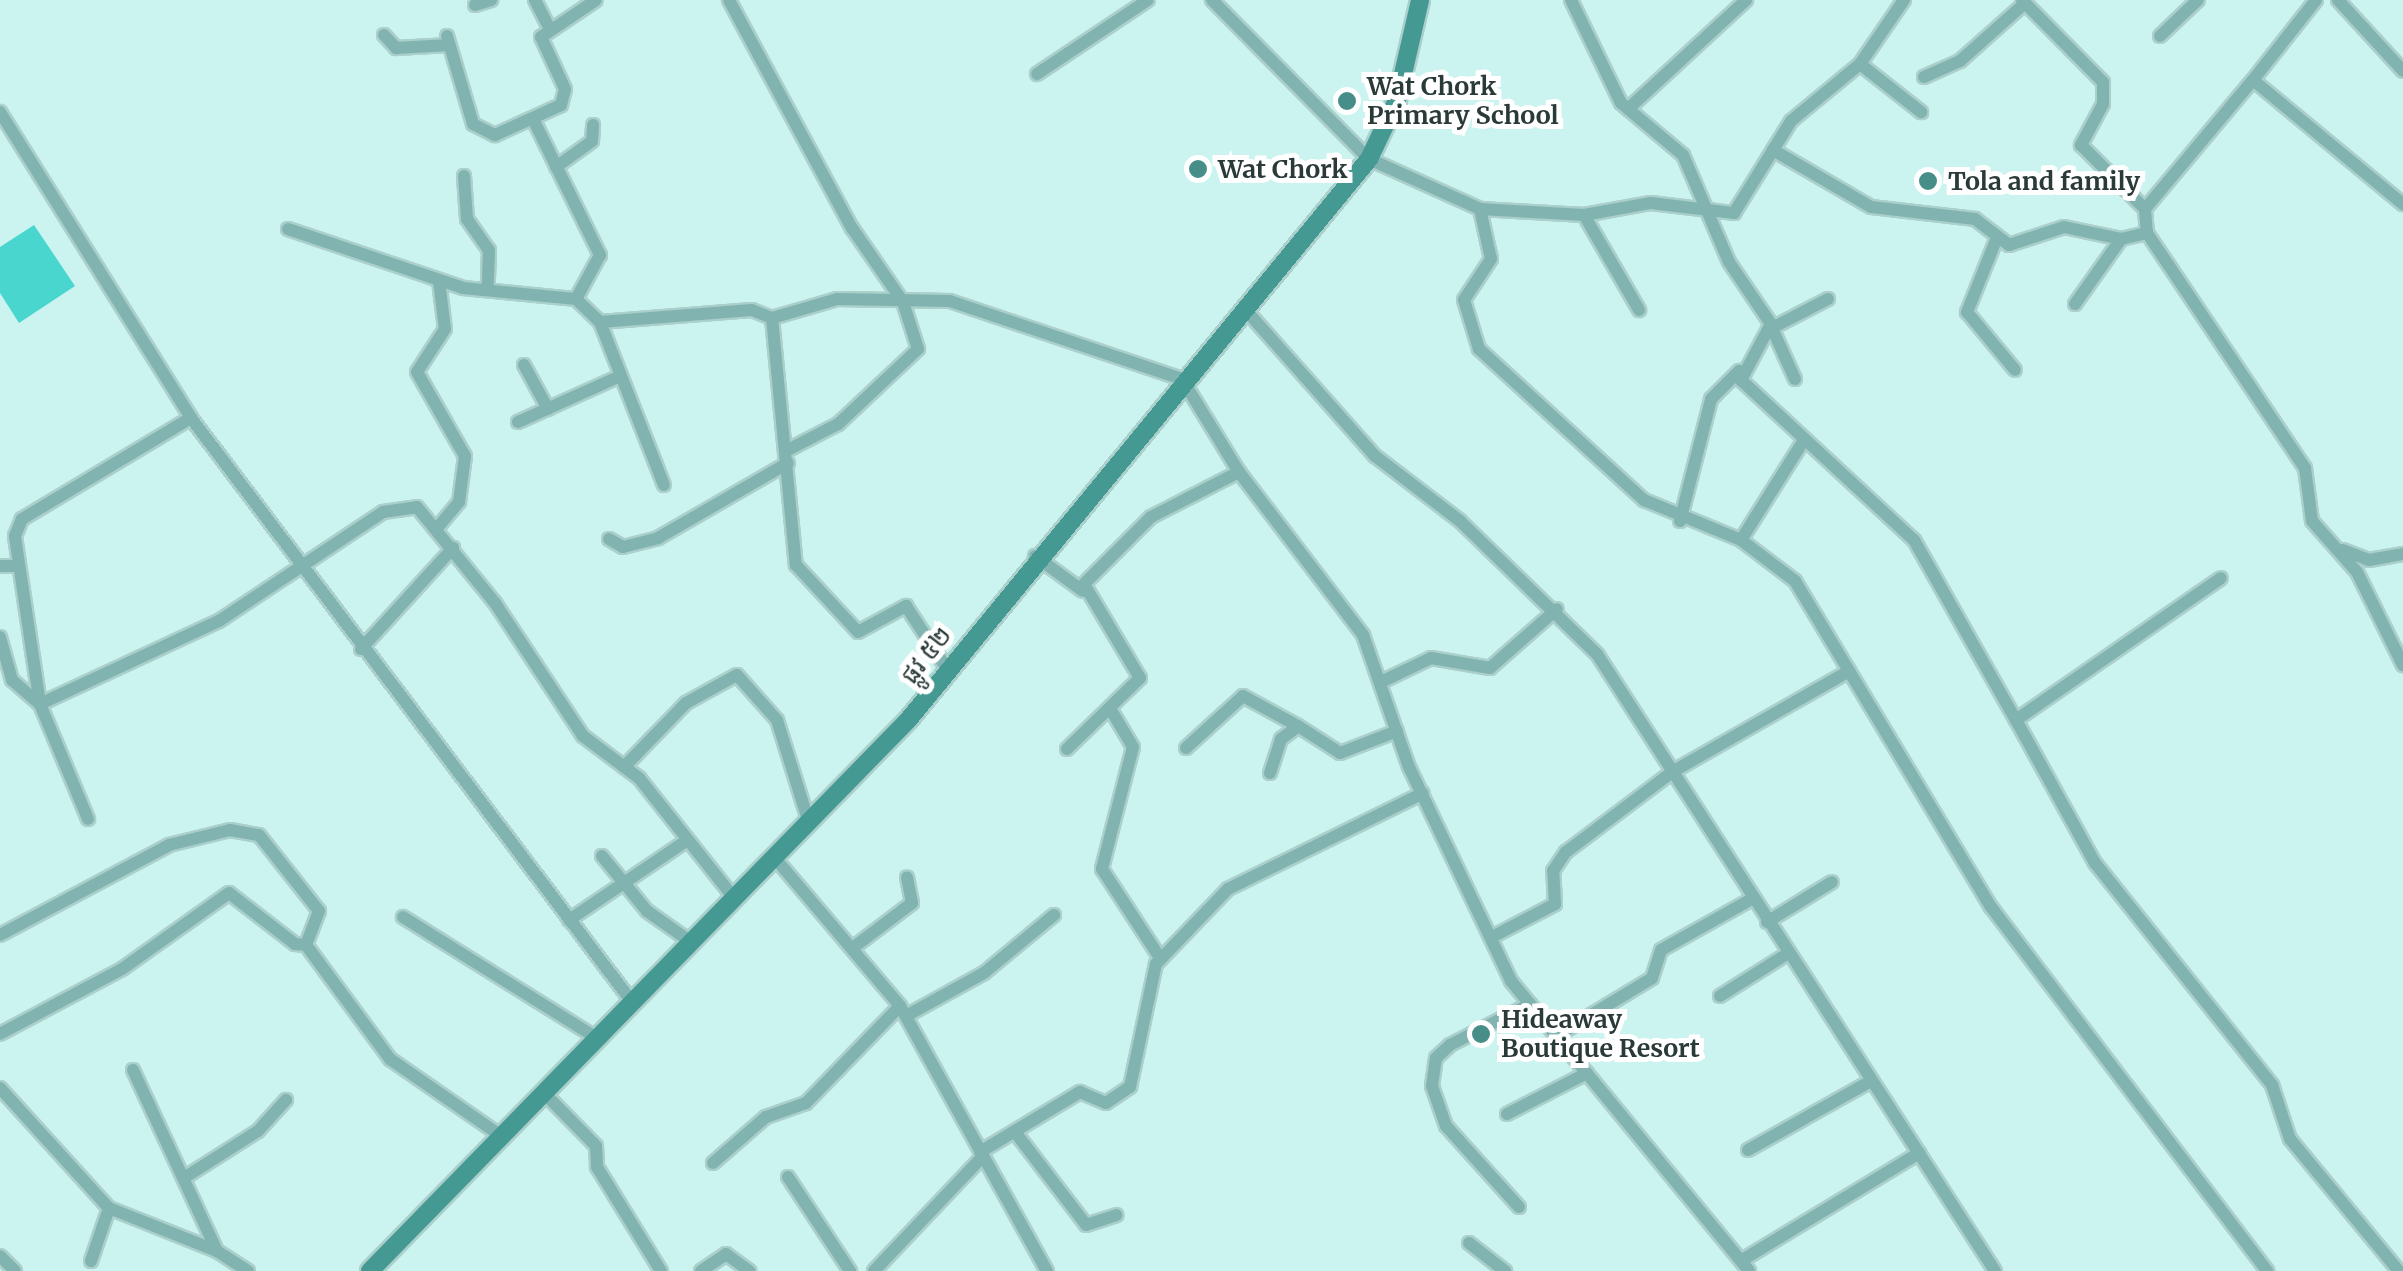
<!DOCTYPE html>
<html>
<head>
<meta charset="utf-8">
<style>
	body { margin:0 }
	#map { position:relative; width:2403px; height:1271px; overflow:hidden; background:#cbf4f0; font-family:Merriweather,"Noto Sans Khmer",serif }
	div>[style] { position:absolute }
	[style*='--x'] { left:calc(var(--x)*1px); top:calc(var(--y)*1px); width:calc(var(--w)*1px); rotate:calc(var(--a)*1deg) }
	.water>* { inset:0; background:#48d6ce }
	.roads { filter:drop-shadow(2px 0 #abcfcb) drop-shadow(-2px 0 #abcfcb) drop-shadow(0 2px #abcfcb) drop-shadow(0 -2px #abcfcb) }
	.street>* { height:12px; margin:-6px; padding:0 6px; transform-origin:6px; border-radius:6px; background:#81b4b0 }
	.secondary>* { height:18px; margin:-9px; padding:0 9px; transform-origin:9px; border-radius:9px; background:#459993 }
	.dots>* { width:28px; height:28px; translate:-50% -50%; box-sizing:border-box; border:5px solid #fff; border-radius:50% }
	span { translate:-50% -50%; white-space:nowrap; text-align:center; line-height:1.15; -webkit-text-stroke:10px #fff; paint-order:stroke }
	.poi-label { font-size:25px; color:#2a3a38; font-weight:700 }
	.left { translate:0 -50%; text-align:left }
	.street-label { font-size:25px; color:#2a3a38 }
</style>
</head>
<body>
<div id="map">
	<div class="water">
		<div style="clip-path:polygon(34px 225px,75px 286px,19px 323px,0 293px,0 247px)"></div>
	</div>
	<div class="roads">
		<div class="street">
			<div style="--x:535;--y:0;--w:31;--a:63"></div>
			<div style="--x:729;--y:0;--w:259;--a:61.7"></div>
			<div style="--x:852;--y:228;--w:90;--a:55.4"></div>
			<div style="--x:903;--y:302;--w:49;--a:72.3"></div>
			<div style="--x:918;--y:349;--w:110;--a:136.8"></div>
			<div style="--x:838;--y:424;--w:59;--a:152.6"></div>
			<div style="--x:1212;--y:0;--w:223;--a:45.4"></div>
			<div style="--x:1369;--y:159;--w:122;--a:24.2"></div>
			<div style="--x:1480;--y:209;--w:104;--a:3.3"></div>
			<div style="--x:1584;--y:215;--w:68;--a:-10.2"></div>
			<div style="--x:1651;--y:203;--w:84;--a:6.9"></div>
			<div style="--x:1734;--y:213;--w:74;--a:-58.2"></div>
			<div style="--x:1773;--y:150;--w:113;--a:30.2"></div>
			<div style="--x:1871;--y:207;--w:105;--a:6.6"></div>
			<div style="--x:1975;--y:219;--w:43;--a:37.4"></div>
			<div style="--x:2009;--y:245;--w:58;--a:-18.1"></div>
			<div style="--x:2064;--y:227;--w:58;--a:11.9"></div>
			<div style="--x:2121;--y:239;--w:27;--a:-13"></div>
			<div style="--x:2147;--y:233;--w:283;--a:56.1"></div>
			<div style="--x:2305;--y:468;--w:53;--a:82.5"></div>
			<div style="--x:2312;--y:521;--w:68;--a:48.6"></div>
			<div style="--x:2357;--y:572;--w:104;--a:63.7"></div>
			<div style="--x:1571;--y:0;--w:114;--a:64.1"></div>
			<div style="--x:1621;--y:103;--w:81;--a:40"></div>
			<div style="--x:1683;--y:155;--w:116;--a:66.7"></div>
			<div style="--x:1729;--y:262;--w:75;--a:55.9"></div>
			<div style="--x:1771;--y:324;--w:64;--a:118.2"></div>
			<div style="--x:1741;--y:380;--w:236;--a:42.8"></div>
			<div style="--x:1914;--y:540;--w:207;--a:60.5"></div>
			<div style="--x:2016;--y:720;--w:249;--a:-34.7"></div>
			<div style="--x:2022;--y:0;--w:115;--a:45.4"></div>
			<div style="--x:2103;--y:82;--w:22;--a:90"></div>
			<div style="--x:2103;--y:104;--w:47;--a:118.2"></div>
			<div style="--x:2081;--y:145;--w:91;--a:45"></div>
			<div style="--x:2316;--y:0;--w:102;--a:128.2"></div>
			<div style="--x:2253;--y:80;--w:195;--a:39.6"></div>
			<div style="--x:2338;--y:0;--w:96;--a:47.5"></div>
			<div style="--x:475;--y:5;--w:17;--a:-17"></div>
			<div style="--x:384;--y:35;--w:18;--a:47"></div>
			<div style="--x:396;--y:48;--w:53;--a:-3.2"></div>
			<div style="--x:447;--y:36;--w:92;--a:73.5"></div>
			<div style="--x:473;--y:124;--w:25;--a:27"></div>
			<div style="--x:495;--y:135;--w:72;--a:-24.4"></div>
			<div style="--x:561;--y:105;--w:16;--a:-76"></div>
			<div style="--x:565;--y:89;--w:57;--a:-114.8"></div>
			<div style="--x:541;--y:37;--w:66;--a:-33.9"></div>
			<div style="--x:2160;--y:36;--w:52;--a:-43.5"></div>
			<div style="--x:1860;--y:64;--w:78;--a:38.2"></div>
			<div style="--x:1037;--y:74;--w:133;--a:-33.7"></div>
			<div style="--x:1924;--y:77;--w:39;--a:-24"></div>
			<div style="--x:1960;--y:61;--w:87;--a:-41.7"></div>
			<div style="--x:1628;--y:109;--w:161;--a:-42.7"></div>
			<div style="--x:0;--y:112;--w:361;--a:58"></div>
			<div style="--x:191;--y:418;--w:732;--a:52.94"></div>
			<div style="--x:533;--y:119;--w:152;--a:63.8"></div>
			<div style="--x:600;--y:255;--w:50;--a:118.6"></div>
			<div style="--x:576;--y:299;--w:33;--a:44"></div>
			<div style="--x:600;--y:322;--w:152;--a:-4.5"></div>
			<div style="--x:752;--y:310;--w:22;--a:22"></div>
			<div style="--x:772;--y:318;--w:68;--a:-16.3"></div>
			<div style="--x:837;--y:299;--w:113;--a:1"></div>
			<div style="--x:950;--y:301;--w:245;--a:18.6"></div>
			<div style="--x:1182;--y:379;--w:109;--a:58.5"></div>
			<div style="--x:1239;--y:472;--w:205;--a:52.7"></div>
			<div style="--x:1363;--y:635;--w:140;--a:70.8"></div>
			<div style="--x:1409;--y:767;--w:237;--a:64.5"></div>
			<div style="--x:1511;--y:981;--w:375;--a:50.6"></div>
			<div style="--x:1773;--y:150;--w:34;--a:-58"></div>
			<div style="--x:1791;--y:121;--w:89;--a:-39.6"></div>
			<div style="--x:1860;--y:64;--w:78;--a:-55.5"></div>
			<div style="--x:556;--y:167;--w:44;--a:-35.8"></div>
			<div style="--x:592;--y:141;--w:16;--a:-86"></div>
			<div style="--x:464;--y:176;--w:43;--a:86"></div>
			<div style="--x:467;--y:219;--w:38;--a:55"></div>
			<div style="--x:489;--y:250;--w:35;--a:92"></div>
			<div style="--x:1480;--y:209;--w:51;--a:77.6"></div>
			<div style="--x:1491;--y:259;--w:49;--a:123.4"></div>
			<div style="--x:1464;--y:300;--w:51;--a:73"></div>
			<div style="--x:1479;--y:349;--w:224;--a:42.5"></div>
			<div style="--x:1644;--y:500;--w:105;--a:22.4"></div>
			<div style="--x:1741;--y:540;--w:68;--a:37.2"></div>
			<div style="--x:1795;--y:581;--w:380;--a:59"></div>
			<div style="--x:1991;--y:907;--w:457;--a:52.8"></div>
			<div style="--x:1584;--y:215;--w:110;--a:59.9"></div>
			<div style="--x:288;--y:229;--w:185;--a:18.6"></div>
			<div style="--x:463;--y:288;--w:114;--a:5.6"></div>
			<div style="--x:2147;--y:233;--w:24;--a:-95"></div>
			<div style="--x:2145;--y:209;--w:168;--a:-50.1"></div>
			<div style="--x:1996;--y:240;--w:78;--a:111.9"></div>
			<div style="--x:1967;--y:312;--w:75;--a:50.4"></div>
			<div style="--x:439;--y:281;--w:48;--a:82.9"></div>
			<div style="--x:445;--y:329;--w:51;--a:123.1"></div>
			<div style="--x:417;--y:372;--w:97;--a:60.3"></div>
			<div style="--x:465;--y:456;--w:46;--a:97.4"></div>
			<div style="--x:459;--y:502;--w:31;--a:130"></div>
			<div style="--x:2075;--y:304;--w:80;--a:-54.7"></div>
			<div style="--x:1244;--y:308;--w:198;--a:48.5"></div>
			<div style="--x:1375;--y:456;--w:107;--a:37.4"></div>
			<div style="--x:1460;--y:521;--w:191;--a:44.2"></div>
			<div style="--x:1597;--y:654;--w:734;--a:57.18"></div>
			<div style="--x:772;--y:318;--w:248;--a:84.5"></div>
			<div style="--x:796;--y:565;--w:91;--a:47.2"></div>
			<div style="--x:858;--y:632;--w:55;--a:-28.4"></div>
			<div style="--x:906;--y:606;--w:75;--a:56.9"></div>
			<div style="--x:600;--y:322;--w:175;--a:68.6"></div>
			<div style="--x:524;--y:365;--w:50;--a:61.4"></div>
			<div style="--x:1795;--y:379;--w:56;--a:-114.3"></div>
			<div style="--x:1772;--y:328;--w:63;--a:-27.4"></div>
			<div style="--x:518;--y:422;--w:107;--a:-24.2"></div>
			<div style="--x:1680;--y:521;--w:126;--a:-75.7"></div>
			<div style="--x:1711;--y:399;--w:40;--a:-45"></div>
			<div style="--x:609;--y:539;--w:16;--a:30"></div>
			<div style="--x:623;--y:547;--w:36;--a:-14"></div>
			<div style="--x:658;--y:538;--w:150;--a:-30"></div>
			<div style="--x:1741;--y:540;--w:118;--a:-57.8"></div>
			<div style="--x:2343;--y:550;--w:28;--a:21"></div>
			<div style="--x:2369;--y:560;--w:35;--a:-10"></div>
			<div style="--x:1035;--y:556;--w:59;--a:36.1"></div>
			<div style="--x:0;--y:566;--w:17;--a:0"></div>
			<div style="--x:0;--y:637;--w:45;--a:74.4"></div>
			<div style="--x:12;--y:680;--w:37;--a:41"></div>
			<div style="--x:40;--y:704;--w:197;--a:-24.9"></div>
			<div style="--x:219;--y:621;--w:197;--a:-33.6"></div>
			<div style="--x:383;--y:512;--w:34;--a:-8"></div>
			<div style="--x:417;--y:507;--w:124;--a:50.9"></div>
			<div style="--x:495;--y:603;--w:159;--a:56.5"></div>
			<div style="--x:583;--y:736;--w:70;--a:36.9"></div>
			<div style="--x:639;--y:778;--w:153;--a:51.6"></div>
			<div style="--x:361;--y:649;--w:137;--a:-47.7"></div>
			<div style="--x:1383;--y:681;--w:53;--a:-25.6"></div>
			<div style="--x:1431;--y:658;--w:60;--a:9.6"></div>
			<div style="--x:1490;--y:668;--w:89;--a:-41.4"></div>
			<div style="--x:1111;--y:710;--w:43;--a:59.3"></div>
			<div style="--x:1133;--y:747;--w:126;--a:104.3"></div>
			<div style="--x:1102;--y:869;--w:106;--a:56.9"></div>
			<div style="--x:2016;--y:720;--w:163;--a:61.1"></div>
			<div style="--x:2095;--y:863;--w:284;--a:51.4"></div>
			<div style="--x:2272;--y:1085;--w:57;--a:71.6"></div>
			<div style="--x:2290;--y:1139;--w:171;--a:50.5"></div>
			<div style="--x:1186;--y:748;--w:77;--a:-42.4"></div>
			<div style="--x:1243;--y:696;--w:63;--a:28.6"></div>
			<div style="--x:1067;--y:749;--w:102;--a:-44.2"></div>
			<div style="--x:1140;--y:678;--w:109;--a:-120.8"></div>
			<div style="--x:1084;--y:584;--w:95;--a:-45"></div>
			<div style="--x:1151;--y:517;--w:99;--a:-27.1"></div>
			<div style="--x:624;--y:767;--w:89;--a:-45.9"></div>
			<div style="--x:686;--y:703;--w:58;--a:-28.8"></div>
			<div style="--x:737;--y:675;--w:60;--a:48.4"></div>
			<div style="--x:777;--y:720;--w:108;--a:72.7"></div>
			<div style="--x:1270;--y:773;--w:36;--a:-72"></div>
			<div style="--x:1281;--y:739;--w:21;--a:-37"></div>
			<div style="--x:1298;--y:726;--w:50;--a:32.7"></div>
			<div style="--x:1340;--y:753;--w:61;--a:-21.1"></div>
			<div style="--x:88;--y:819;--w:125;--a:-112.7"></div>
			<div style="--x:40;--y:704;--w:170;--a:-98.5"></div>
			<div style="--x:15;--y:536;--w:18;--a:-68"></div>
			<div style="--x:22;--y:519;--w:197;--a:-30.9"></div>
			<div style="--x:602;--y:856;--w:71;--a:50.7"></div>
			<div style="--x:647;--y:911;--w:54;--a:35.2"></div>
			<div style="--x:775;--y:858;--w:194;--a:49.8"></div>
			<div style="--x:900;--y:1006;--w:303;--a:61"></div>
			<div style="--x:403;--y:917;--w:229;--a:32"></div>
			<div style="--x:569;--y:920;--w:141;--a:-34"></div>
			<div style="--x:1767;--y:922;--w:76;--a:-31.6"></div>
			<div style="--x:0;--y:935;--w:191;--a:-28"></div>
			<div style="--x:169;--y:845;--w:63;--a:-13.8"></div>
			<div style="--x:230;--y:830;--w:29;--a:10"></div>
			<div style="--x:259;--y:835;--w:97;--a:51.7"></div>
			<div style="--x:319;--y:911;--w:36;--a:111"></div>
			<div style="--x:306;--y:945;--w:11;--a:-175"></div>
			<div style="--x:295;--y:944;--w:83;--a:-142.3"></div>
			<div style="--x:229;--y:893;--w:131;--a:144.6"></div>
			<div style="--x:122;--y:969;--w:138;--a:152"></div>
			<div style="--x:1492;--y:937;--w:71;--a:-27.6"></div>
			<div style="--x:1555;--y:904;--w:33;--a:-93"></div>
			<div style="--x:1553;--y:871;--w:23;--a:-56"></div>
			<div style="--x:1566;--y:852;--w:133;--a:-37"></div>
			<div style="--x:1672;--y:772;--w:204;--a:-29.7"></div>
			<div style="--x:306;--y:945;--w:142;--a:53.6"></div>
			<div style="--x:390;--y:1059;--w:135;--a:34.7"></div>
			<div style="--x:854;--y:947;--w:73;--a:-37.2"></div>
			<div style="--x:912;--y:903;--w:26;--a:-101"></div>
			<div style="--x:1720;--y:996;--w:79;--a:-32.1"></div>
			<div style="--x:906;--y:1016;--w:89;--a:-28.9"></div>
			<div style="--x:984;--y:973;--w:91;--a:-39.6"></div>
			<div style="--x:1558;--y:1035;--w:110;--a:-31.2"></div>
			<div style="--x:1652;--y:978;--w:29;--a:-72"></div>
			<div style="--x:1661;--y:950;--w:104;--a:-29.3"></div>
			<div style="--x:133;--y:1070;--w:200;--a:65.1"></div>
			<div style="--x:217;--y:1251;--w:37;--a:33"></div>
			<div style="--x:0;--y:1088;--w:162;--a:47.8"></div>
			<div style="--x:109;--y:1208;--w:116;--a:21.7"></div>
			<div style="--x:544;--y:1093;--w:74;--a:45.5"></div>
			<div style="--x:596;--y:1146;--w:21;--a:87"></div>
			<div style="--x:597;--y:1167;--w:122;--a:58.4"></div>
			<div style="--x:1507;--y:1114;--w:90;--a:-27.1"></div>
			<div style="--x:1015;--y:1132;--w:117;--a:52.6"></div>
			<div style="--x:1086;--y:1225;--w:32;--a:-18"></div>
			<div style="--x:1748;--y:1150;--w:141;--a:-29.3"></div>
			<div style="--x:980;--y:1152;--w:117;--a:-31"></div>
			<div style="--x:1080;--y:1092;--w:28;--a:23"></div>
			<div style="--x:1106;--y:1103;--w:29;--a:-34"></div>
			<div style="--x:1130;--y:1087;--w:126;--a:-78.1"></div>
			<div style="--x:1156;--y:964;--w:104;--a:-46.2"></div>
			<div style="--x:1228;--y:889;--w:217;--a:-26.2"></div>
			<div style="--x:713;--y:1163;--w:70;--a:-41"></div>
			<div style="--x:766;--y:1117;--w:42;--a:-19.3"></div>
			<div style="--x:806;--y:1103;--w:135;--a:-45.9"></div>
			<div style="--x:187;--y:1176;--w:84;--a:-32.4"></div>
			<div style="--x:258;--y:1131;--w:42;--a:-47.9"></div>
			<div style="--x:788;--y:1177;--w:113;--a:56.6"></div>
			<div style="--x:1519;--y:1207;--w:109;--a:-132"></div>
			<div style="--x:1446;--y:1126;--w:42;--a:-109.3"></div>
			<div style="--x:1432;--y:1086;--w:28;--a:-82"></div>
			<div style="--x:1436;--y:1058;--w:19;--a:-43"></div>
			<div style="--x:1450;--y:1045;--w:90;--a:-27.1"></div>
			<div style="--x:1469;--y:1243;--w:46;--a:37.9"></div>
			<div style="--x:0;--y:1256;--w:21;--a:45"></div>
			<div style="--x:1744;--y:1259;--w:205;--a:-31.2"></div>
			<div style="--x:91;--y:1261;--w:56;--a:-71.2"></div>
			<div style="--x:701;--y:1271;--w:30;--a:-34"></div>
			<div style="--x:726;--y:1254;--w:29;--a:36"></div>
			<div style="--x:874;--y:1271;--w:157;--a:-46.5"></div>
		</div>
		<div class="secondary">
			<div style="--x:370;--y:1271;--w:772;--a:-45.68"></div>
			<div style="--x:909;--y:719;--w:725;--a:-50.6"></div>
			<div style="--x:1369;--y:159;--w:65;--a:-64.6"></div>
			<div style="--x:1397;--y:100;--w:103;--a:-77"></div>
		</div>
	</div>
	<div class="dots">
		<div style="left:1347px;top:101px;background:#478e89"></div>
		<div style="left:1198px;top:169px;background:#478e89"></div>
		<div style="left:1928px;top:181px;background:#478e89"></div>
		<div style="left:1481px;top:1034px;background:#478e89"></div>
	</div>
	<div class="poi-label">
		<span class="left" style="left:1367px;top:101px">Wat Chork<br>Primary School</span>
		<span class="left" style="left:1218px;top:169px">Wat Chork</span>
		<span class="left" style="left:1948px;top:181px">Tola and family</span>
		<span class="left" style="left:1501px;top:1034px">Hideaway<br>Boutique Resort</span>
	</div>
	<div class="street-label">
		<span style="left:926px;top:655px;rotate:-52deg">ផ្លូវ ៥២</span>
	</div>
</div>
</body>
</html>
